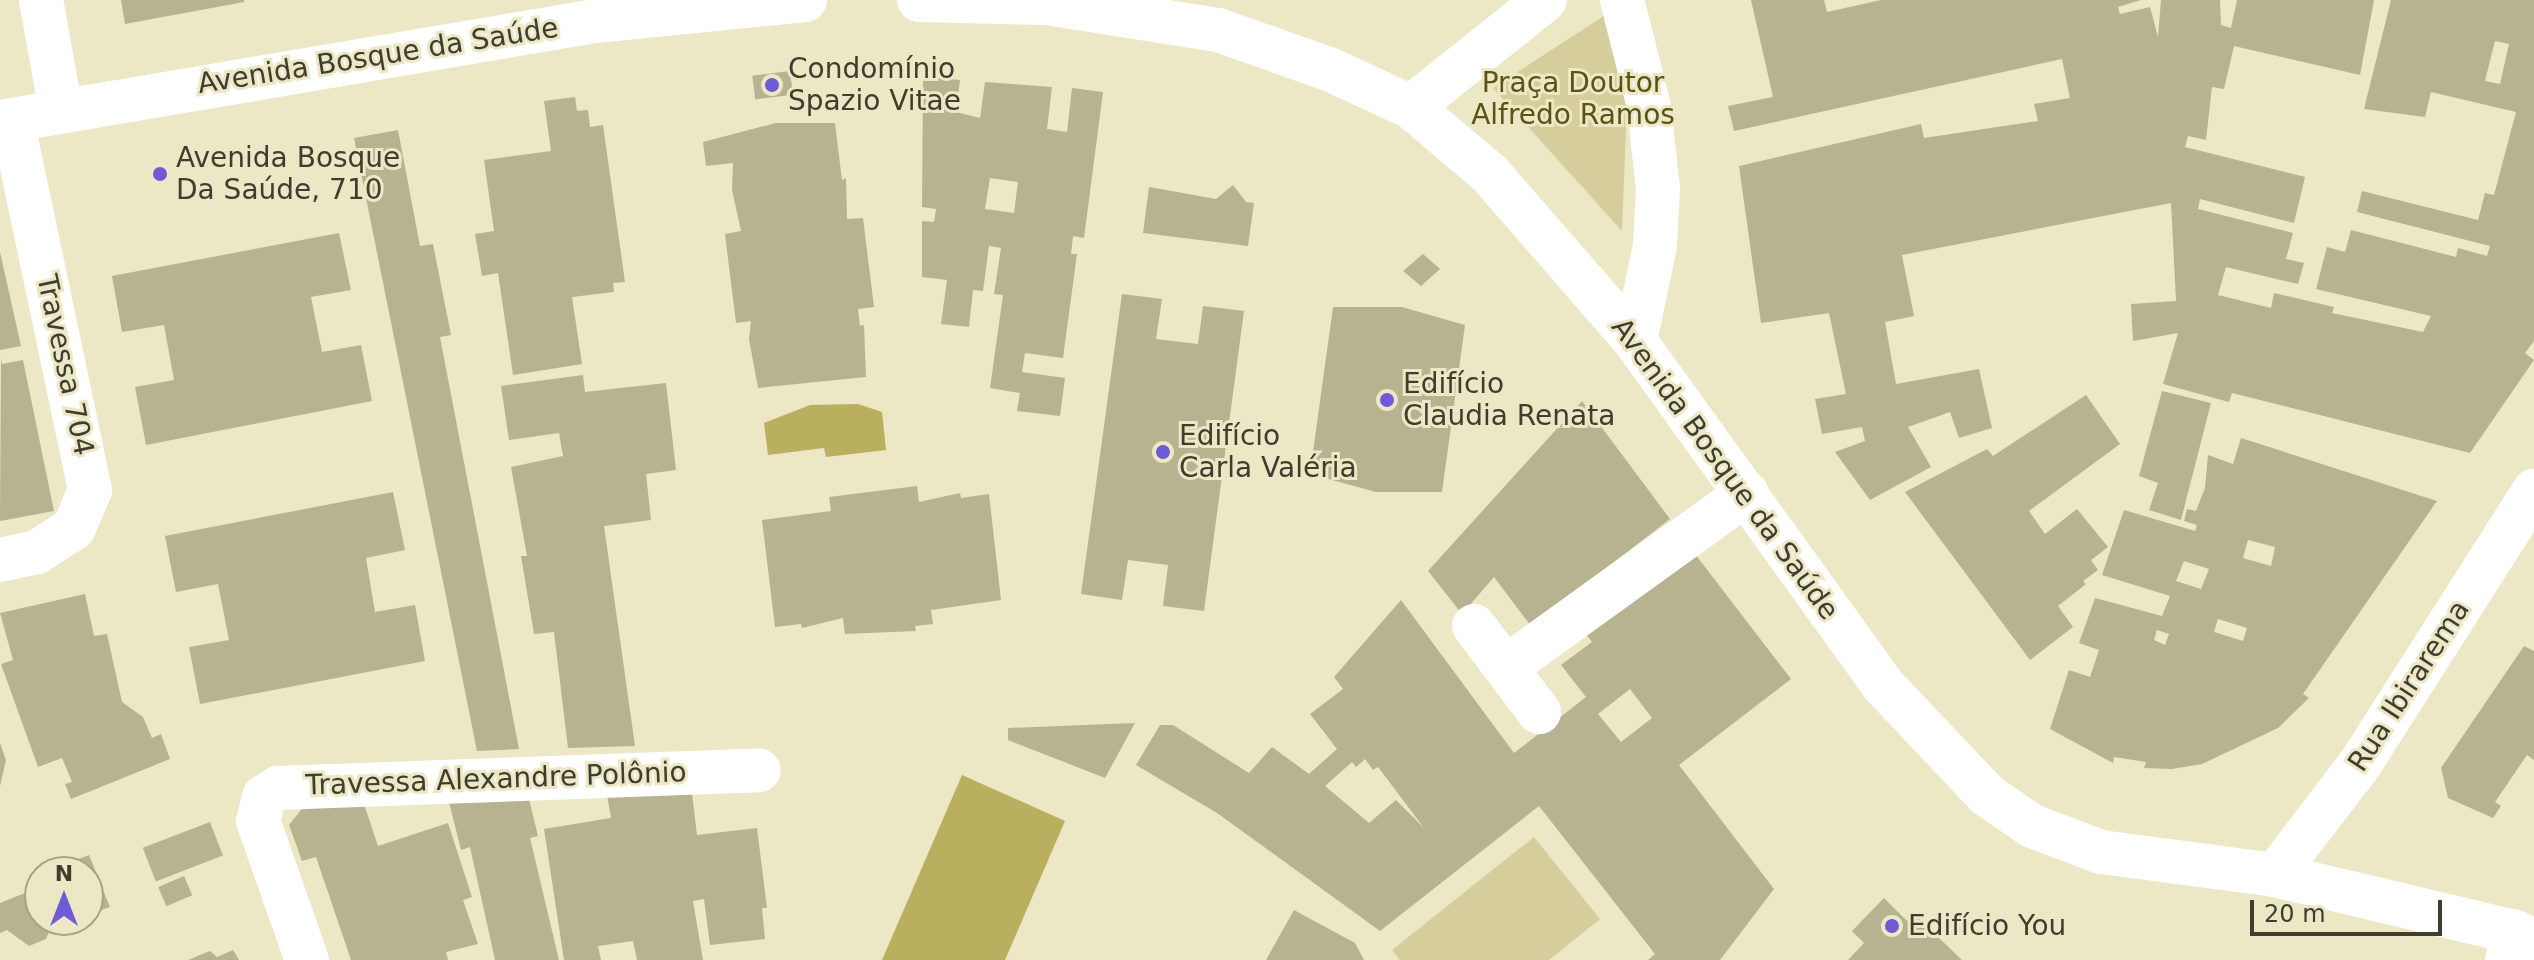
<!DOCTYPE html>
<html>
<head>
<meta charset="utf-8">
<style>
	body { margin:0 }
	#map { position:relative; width:2534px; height:960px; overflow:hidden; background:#ece7c4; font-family:"DejaVu Sans",sans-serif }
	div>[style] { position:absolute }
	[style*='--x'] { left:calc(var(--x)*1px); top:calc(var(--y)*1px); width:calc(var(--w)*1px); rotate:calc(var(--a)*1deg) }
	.green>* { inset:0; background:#d5cd9c }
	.water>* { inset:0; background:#baae5f }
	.building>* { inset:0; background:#b7b290; transform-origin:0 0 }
	.street>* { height:44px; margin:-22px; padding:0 22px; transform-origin:22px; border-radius:22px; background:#fff }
	.secondary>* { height:44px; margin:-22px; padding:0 22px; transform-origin:22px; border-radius:22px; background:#fff }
	.dots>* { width:22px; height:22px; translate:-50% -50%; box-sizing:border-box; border:4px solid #ece7c4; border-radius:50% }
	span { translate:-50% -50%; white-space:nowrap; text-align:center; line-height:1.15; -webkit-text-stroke:6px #ece7c4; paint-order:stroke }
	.street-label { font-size:28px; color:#3f3d2f }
	.poi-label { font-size:28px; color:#3f3d2f }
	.left { translate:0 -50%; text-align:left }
	.park-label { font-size:28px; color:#5b5216 }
	.north { position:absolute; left:24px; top:856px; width:80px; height:80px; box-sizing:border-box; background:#ece7c4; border:2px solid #a7a388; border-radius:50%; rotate:0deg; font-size:22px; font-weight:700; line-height:32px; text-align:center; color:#3f3d2f }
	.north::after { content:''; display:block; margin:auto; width:28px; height:36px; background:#6f5bd5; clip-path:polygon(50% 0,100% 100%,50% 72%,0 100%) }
	.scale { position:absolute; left:2250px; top:900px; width:192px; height:36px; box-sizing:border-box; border:4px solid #3f3d2f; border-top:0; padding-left:10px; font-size:24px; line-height:28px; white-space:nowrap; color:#3f3d2f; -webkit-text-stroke:6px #ece7c4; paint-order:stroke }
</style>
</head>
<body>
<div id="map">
	<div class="green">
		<div style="clip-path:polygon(1616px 8px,1627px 101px,1622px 231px,1493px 88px)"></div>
		<div style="clip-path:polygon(1534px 837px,1600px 919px,1549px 960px,1400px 960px,1392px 950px)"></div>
	</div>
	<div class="water">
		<div style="clip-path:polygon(858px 404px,882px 412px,886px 450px,826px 457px,824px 448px,768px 455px,764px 423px,810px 405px)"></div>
		<div style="clip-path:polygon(962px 775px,1065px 821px,1005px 960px,882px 960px)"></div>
	</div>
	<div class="building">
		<div style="clip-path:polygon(121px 0,244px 0,244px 2px,125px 24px)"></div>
		<div style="clip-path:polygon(evenodd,1751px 0,1824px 0,1827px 12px,1881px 0,2141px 0,2118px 7px,2120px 14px,2150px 7px,2158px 37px,2161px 0,2220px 0,2221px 25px,2231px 28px,2237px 0,2374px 0,2360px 75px,2234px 46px,2224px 89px,2212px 87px,2206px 140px,2188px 136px,2185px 147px,2305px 177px,2294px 223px,2200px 199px,2198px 209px,2293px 233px,2286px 259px,2304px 263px,2298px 284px,2226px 267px,2218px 295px,2271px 308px,2274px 293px,2334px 307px,2332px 313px,2423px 332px,2431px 316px,2316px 289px,2327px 247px,2345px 252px,2351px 230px,2456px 257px,2458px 248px,2487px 256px,2490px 246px,2357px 212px,2362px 191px,2478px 220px,2485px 193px,2494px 195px,2516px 112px,2431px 92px,2425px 117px,2364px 109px,2391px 0,2534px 0,2534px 341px,2525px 353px,2534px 360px,2470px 453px,2232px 393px,2229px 402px,2163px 384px,2178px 333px,2133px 341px,2131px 304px,2176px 301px,2171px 203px,1902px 255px,1914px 316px,1885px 322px,1896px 384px,1979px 369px,1992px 428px,1959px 438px,1950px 412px,1908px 427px,1931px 467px,1870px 500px,1835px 452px,1865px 441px,1862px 427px,1822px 434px,1815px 399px,1846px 394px,1829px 313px,1761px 323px,1739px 166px,1921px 124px,1924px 138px,2038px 121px,2034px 104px,2070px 98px,2062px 59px,1734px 131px,1728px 106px,1773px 97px,1751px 0,2495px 41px,2509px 44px,2500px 84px,2485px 81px,2495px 41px)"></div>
		<div style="left:790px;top:71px;width:24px;height:38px;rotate:83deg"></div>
		<div style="clip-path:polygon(evenodd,923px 77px,960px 80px,956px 112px,980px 118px,985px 82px,1052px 87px,1047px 129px,1067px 132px,1072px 88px,1103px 92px,1084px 238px,1073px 236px,1071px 254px,1077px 254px,1063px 358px,1025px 353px,1022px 372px,1065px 378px,1060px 416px,1017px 411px,1020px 393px,990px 388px,1003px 295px,994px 294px,1001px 248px,989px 246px,983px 291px,973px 290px,969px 327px,941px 324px,947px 280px,922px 277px,922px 221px,934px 222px,936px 209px,922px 207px,923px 77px,990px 178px,1018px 182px,1014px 213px,985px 209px,990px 178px)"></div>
		<div style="clip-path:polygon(575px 97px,577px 111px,588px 110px,590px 127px,603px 125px,625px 282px,613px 283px,614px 292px,572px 297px,582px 364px,513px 375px,498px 273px,482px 276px,475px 234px,494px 231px,484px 160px,551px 151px,544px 101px)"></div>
		<div style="clip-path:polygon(776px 123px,835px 123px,842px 180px,846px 178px,847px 219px,863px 218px,874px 307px,858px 309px,860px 326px,864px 325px,866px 377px,758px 388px,749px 339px,751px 321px,736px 323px,725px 234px,741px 231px,732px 190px,733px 163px,706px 166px,703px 142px)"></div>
		<div style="clip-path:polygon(398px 130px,420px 246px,433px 244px,451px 335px,440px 337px,519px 749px,477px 751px,354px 138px)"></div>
		<div style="clip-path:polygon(1233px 185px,1246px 202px,1254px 203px,1248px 246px,1143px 233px,1149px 187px,1216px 199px)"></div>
		<div style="clip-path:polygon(339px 233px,351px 290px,311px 297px,322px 352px,361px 345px,372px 401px,146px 445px,135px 387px,174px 380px,164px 325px,122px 332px,112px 276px)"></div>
		<div style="clip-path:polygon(0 252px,21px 346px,0 350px)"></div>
		<div style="clip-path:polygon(1423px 254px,1440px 269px,1421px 286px,1403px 271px)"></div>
		<div style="clip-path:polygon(1122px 294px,1162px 299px,1156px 339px,1198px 344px,1203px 306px,1244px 311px,1204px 611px,1163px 606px,1168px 565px,1128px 560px,1122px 600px,1081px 594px)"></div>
		<div style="clip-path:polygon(1333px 307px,1402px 307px,1465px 325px,1442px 492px,1376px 492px,1310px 474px)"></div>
		<div style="clip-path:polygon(1px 358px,2px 364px,23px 360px,54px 511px,0 521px)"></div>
		<div style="clip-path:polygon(583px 375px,585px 392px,666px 383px,676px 470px,646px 474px,651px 520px,604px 526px,635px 746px,568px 748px,554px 632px,534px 634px,521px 556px,527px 556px,511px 467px,563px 456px,559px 433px,509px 440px,501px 386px)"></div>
		<div style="clip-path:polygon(2162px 391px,2211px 403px,2181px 520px,2149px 510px,2158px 483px,2139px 476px)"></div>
		<div style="clip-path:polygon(2086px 395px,2120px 444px,2029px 511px,2045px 534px,2077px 509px,2108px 547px,2091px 560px,2098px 570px,2083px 581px,2086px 584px,2058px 606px,2073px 627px,2030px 660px,1905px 492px,1987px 449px,1993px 456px)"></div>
		<div style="clip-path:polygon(1582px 401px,1670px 519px,1531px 626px,1494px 577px,1462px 614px,1428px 571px)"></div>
		<div style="clip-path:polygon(evenodd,2241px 438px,2437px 501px,2303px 694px,2309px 698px,2278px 728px,2202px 764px,2172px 769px,2144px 768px,2146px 762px,2114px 757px,2113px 763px,2050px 729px,2069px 670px,2090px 677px,2099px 650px,2079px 643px,2095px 598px,2162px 616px,2170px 596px,2102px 575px,2124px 510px,2195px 531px,2197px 525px,2184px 521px,2187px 509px,2196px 511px,2205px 488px,2208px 455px,2233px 464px,2241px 438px,2248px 540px,2275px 547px,2271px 566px,2243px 558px,2248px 540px,2241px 438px,2184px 561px,2209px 569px,2201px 589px,2176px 581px,2184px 561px,2241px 438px,2218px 619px,2247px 628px,2243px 641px,2214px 632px,2218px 619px,2241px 438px,2157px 630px,2169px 634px,2165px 645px,2154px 640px,2157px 630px)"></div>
		<div style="clip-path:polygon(917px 486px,919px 502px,960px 493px,961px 498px,989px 494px,1001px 600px,931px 610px,933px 624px,915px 626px,916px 631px,845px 634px,843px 618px,802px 628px,801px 624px,775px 627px,762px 520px,831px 511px,829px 497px)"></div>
		<div style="clip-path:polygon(393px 492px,405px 550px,366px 558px,375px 612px,415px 605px,425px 661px,200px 704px,189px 647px,229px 640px,218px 584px,176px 592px,165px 536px)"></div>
		<div style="clip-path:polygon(evenodd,1692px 550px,1791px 679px,1679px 765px,1774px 889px,1720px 960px,1648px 960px,1655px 954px,1539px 806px,1380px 931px,1217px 813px,1136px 765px,1160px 725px,1173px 725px,1249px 773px,1272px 747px,1309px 774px,1337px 749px,1310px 714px,1343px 689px,1334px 677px,1401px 600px,1514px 753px,1586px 697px,1561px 665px,1592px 642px,1584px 632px,1692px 550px,1630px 689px,1652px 718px,1621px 742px,1598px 714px,1630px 689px,1692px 550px,1365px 759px,1373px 770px,1378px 767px,1424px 828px,1396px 800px,1369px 823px,1325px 786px,1352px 762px,1356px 767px,1365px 759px)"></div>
		<div style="clip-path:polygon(85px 594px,94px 636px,107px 634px,122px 702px,143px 717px,152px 738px,161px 734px,170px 759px,71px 799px,65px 784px,72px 782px,62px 758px,38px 767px,1px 664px,13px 660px,0 613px)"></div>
		<div style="clip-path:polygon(2524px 646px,2534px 651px,2534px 760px,2527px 755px,2495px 802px,2501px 806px,2493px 818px,2448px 798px,2441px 768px)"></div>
		<div style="clip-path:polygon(1135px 723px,1105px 778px,1008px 740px,1008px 728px)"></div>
		<div style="clip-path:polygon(0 743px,6px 760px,0 786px)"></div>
		<div style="clip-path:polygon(692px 793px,697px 835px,757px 828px,767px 908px,762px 908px,765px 939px,710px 945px,704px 899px,693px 901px,703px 960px,637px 960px,633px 941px,598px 946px,601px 960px,564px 960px,544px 829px,611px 818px,607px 795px)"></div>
		<div style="clip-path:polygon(529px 799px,538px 836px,530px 838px,559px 960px,495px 960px,470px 847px,461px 850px,449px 802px)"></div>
		<div style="clip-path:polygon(364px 804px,378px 846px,448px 823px,472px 897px,463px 900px,478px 944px,446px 952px,448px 960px,351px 960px,316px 857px,302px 861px,289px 825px,304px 806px)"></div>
		<div style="left:210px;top:822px;width:36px;height:72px;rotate:69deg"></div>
		<div style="clip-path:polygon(89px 855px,110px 907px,88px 915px,88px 872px,51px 870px)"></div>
		<div style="left:184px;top:876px;width:21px;height:28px;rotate:67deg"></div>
		<div style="clip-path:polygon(40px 887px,40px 920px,54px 920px,46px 939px,29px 946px,7px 930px,0 933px,0 903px)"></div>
		<div style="clip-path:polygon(1884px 898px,1907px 921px,1914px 914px,1962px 960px,1848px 960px,1864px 943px,1852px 931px)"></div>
		<div style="clip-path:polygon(1294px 910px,1355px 943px,1364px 960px,1266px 960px)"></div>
		<div style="clip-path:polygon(233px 950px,239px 960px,188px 960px,210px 951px,217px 957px)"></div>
	</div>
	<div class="street">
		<div style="--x:41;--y:0;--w:113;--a:79.8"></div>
		<div style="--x:1622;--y:0;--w:110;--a:75.8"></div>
		<div style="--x:1649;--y:107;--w:81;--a:83.7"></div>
		<div style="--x:1658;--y:188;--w:58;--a:93"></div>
		<div style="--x:1655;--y:246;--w:97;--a:101.9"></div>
		<div style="--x:1411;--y:107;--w:171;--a:-38.6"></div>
		<div style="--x:0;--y:560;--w:38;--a:-12"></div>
		<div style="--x:37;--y:552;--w:44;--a:-33"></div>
		<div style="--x:74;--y:528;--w:41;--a:-67.2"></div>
		<div style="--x:90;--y:490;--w:378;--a:-101.9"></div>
		<div style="--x:1474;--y:626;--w:108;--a:52.9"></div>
		<div style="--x:1506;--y:667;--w:297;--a:-35.8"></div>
		<div style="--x:2275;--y:875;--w:140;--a:-52.6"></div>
		<div style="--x:2360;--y:764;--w:324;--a:-57.5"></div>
		<div style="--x:307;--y:960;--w:147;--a:-109.4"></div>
		<div style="--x:258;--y:821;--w:25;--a:-76"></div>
		<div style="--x:264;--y:797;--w:17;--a:-33"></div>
		<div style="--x:278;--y:788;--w:481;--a:-2.1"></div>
		<div style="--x:2507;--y:960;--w:29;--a:-74"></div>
	</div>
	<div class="secondary">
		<div style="--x:919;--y:0;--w:127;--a:1.4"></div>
		<div style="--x:1046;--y:3;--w:174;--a:8.9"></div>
		<div style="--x:1218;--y:30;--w:118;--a:19.4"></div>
		<div style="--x:1329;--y:69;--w:90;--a:24.9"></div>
		<div style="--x:1411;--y:107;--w:104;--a:40.3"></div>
		<div style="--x:1490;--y:174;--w:221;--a:49"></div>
		<div style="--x:1635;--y:341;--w:423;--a:54.2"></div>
		<div style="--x:1882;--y:684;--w:153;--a:46.6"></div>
		<div style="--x:1987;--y:795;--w:55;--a:34.6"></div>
		<div style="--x:2032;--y:826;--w:74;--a:20.6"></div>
		<div style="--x:2101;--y:852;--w:176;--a:7.5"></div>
		<div style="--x:2275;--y:875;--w:247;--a:13.4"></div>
		<div style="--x:2515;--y:932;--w:21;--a:25"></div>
		<div style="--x:0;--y:122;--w:604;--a:-9.63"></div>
		<div style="--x:595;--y:21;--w:211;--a:-5.7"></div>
	</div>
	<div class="dots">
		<div style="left:772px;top:85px;background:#6f5bd5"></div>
		<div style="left:160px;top:174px;background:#6f5bd5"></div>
		<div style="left:1387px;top:400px;background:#6f5bd5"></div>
		<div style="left:1163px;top:452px;background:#6f5bd5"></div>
		<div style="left:1892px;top:926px;background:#6f5bd5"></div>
	</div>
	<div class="street-label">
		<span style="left:378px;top:56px;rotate:-9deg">Avenida Bosque da Saúde</span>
		<span style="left:65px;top:365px;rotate:78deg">Travessa 704</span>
		<span style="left:1725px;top:469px;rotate:54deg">Avenida Bosque da Saúde</span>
		<span style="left:2409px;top:686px;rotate:-57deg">Rua Ibirarema</span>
		<span style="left:496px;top:779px;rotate:-2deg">Travessa Alexandre Polônio</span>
	</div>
	<div class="poi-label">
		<span class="left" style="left:788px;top:85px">Condomínio<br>Spazio Vitae</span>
		<span class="left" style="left:176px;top:174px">Avenida Bosque<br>Da Saúde, 710</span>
		<span class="left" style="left:1403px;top:400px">Edifício<br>Claudia Renata</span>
		<span class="left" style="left:1179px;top:452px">Edifício<br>Carla Valéria</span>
		<span class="left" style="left:1908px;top:926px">Edifício You</span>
	</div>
	<div class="park-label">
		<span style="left:1573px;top:99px">Praça Doutor<br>Alfredo Ramos</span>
	</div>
	<div class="north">N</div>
	<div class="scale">20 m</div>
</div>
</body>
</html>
